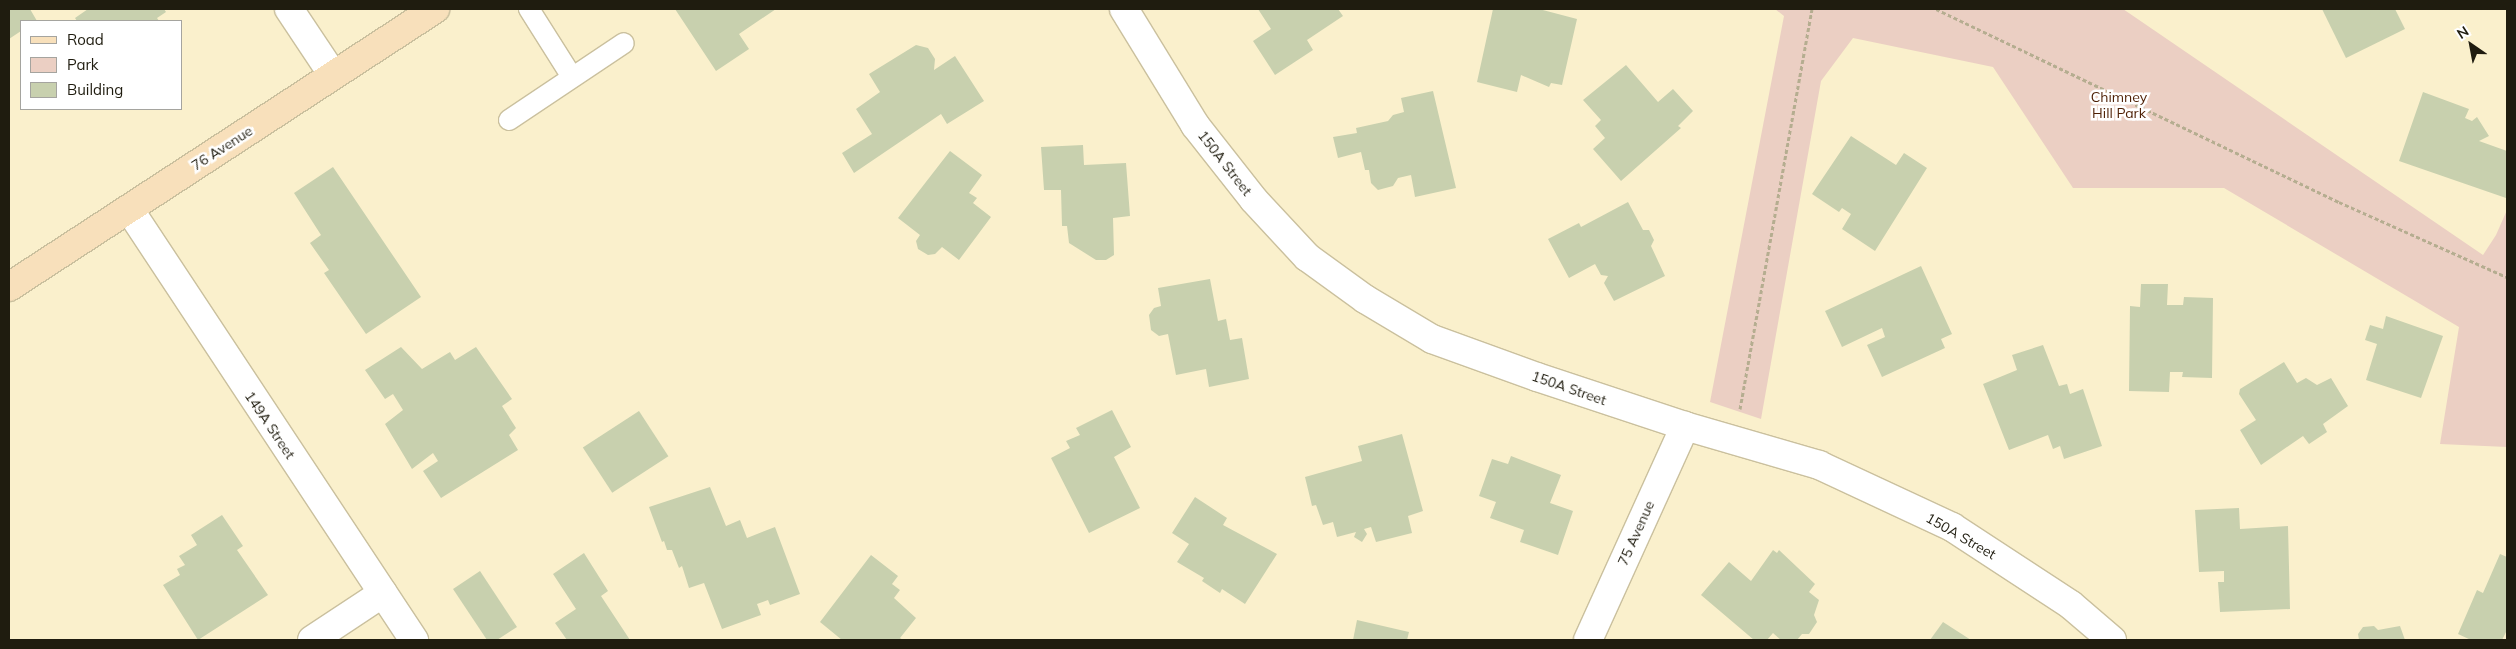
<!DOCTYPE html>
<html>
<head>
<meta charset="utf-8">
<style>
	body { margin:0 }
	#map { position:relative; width:2516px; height:649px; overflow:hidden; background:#faf0cc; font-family:Mulish,sans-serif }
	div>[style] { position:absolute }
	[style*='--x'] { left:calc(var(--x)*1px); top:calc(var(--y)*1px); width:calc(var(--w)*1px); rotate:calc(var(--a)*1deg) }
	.green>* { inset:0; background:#ebcfc3 }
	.building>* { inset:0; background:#c8d0ae; transform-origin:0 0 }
	.path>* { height:3px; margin-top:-1.5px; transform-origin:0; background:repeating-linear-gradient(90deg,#b5ad90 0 4px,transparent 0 6.5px) }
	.roads { filter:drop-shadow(1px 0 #cac09e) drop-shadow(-1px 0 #cac09e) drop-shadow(0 1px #cac09e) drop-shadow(0 -1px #cac09e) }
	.lane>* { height:20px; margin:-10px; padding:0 10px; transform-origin:10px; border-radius:10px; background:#fff }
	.street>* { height:28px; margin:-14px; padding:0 14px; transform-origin:14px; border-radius:14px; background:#fff }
	.secondary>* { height:28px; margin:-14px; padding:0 14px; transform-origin:14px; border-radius:14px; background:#f8e0bb }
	span { translate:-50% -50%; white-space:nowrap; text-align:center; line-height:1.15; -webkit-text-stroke:5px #fff; paint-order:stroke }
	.park-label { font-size:14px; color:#4d1f04 }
	.street-label { font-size:14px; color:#1f1c0f }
	.frame { position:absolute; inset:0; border:10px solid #1f1c0f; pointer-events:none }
	.legend { position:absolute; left:20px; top:20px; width:162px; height:90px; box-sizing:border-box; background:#fff; border:1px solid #a5a49f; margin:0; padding:6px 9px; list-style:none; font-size:15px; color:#1f1c0f }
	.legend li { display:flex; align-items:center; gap:10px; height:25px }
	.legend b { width:25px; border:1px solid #a5a49f }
	.north { position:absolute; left:2446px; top:20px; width:50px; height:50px; -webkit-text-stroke:4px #fff; paint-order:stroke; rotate:327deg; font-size:14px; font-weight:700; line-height:20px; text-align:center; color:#1f1c0f }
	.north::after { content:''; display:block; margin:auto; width:18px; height:22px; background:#1f1c0f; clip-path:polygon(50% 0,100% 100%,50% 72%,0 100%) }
</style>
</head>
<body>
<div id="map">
	<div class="green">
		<div style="clip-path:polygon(1775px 9px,2123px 9px,2483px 255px,2496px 235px,2507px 210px,2507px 447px,2440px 444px,2459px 327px,2224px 188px,2073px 188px,1993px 67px,1853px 38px,1821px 81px,1761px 419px,1710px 402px,1784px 16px)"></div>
	</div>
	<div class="building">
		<div style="clip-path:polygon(9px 9px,30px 9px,37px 21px,21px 21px,21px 31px,9px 39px)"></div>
		<div style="clip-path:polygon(88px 9px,164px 9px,166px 12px,157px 18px,159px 21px,77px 21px,75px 18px)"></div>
		<div style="clip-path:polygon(675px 9px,776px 9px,739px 34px,749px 49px,716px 71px)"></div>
		<div style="clip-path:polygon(1258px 9px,1338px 9px,1343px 16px,1307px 40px,1313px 50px,1275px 75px,1253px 41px,1271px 29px)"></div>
		<div style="clip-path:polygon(1493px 9px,1539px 9px,1577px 19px,1562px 85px,1551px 83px,1549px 87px,1521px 75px,1517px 92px,1477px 82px)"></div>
		<div style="clip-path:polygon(2322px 9px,2395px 9px,2405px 29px,2346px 58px)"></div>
		<div style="clip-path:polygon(916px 45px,928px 48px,935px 59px,934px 70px,955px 56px,984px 101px,947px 124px,941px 114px,854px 173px,842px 153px,872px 134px,856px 109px,880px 92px,869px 74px)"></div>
		<div style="clip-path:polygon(1626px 65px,1658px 102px,1673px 89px,1693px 111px,1678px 126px,1681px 128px,1621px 181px,1593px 149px,1605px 138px,1595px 126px,1601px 120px,1583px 100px)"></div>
		<div style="clip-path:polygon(1433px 91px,1456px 188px,1415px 197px,1411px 175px,1398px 178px,1393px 186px,1378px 190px,1371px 183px,1369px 170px,1365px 170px,1361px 152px,1338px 158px,1333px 137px,1357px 133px,1356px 128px,1388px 121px,1393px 115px,1404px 112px,1401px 98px)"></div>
		<div style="clip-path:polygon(2423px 92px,2469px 109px,2465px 118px,2472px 121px,2477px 117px,2489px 136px,2479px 141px,2507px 151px,2506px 198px,2399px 161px)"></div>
		<div style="clip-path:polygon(1851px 136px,1896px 165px,1904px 153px,1927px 168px,1875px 251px,1842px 229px,1851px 214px,1842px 208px,1839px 212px,1812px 194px)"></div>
		<div style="clip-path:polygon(1083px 145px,1084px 165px,1126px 163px,1130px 216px,1113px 218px,1114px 255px,1106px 260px,1096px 260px,1069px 243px,1067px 226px,1062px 226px,1061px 190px,1044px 190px,1041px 147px)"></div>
		<div style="clip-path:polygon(950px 151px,982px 175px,969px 193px,977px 198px,973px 203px,991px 217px,959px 260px,942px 247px,935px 254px,928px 255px,918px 249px,916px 241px,920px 235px,898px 218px)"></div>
		<div style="clip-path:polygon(333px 167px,421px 297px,366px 334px,324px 273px,329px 270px,310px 243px,321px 235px,294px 193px)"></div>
		<div style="clip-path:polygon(1628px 202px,1643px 230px,1649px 230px,1654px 240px,1651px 246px,1665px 276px,1614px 301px,1604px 283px,1608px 276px,1601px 275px,1595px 264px,1569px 278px,1548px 239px,1579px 223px,1581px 227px)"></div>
		<div style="clip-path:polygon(1921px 266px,1952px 334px,1941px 339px,1945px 348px,1882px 377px,1867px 345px,1885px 337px,1882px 328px,1842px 347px,1825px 311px)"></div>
		<div style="clip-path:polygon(1210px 279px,1218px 321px,1226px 319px,1230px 340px,1242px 338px,1249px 379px,1209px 387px,1206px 369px,1176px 375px,1168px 334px,1159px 336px,1151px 330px,1149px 315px,1154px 308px,1161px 306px,1158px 288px)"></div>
		<div style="clip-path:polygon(2141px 284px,2168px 284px,2167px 305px,2183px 305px,2184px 297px,2213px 298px,2212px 378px,2182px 377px,2183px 372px,2170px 372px,2169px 392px,2129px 391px,2130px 306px,2140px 307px)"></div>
		<div style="clip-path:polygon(2386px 316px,2443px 336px,2421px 398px,2366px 380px,2377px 344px,2365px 340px,2370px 325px,2383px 329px)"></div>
		<div style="clip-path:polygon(2043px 345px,2059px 386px,2067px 384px,2070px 394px,2083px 389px,2102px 446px,2064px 459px,2060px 446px,2053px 449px,2048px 435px,2009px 450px,1983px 384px,2017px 370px,2012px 355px)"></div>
		<div style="clip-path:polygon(401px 347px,422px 369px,450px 352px,455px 360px,476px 347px,512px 399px,502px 406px,516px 428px,509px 435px,518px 450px,441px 498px,423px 471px,438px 461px,433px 453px,412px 469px,385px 424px,403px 410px,393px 394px,385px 399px,365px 370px)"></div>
		<div style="clip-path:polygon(2284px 362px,2297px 383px,2306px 378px,2317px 385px,2331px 378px,2348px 406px,2323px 424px,2327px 432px,2309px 444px,2303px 436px,2261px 465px,2240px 430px,2256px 420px,2239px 394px,2240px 389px)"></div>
		<div style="clip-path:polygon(1112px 410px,1131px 447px,1114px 457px,1140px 508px,1089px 533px,1051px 458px,1070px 448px,1066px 441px,1080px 435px,1076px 428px)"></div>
		<div style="left:639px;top:411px;width:54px;height:67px;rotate:57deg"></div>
		<div style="clip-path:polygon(1402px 434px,1423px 511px,1408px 516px,1412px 533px,1376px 542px,1371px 527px,1364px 529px,1367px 534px,1362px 542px,1354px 537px,1356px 532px,1337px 537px,1333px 522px,1323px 525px,1316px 505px,1312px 506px,1305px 477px,1362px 461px,1358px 446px)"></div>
		<div style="clip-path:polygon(1511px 456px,1561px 475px,1550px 503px,1573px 511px,1558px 555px,1520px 542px,1524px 530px,1490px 518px,1496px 502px,1479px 496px,1492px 459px,1508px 464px)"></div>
		<div style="clip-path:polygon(710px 487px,726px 526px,740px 520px,747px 538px,775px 527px,800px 594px,770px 605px,768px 600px,757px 604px,761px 615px,722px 629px,704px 583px,689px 588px,682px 566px,679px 568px,672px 550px,667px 550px,664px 541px,662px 542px,649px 507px)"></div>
		<div style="clip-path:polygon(1195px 497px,1227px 518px,1223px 525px,1277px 554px,1245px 604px,1222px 589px,1220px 593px,1202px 581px,1204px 578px,1177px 562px,1189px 544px,1172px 533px)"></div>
		<div style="clip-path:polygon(2239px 508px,2240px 529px,2288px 526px,2290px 609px,2220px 612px,2218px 582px,2224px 582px,2224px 571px,2199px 572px,2195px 510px)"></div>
		<div style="clip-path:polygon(222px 515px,243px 546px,237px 550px,268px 595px,198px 640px,163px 585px,180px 575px,177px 569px,185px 565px,179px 556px,197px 545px,191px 535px)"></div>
		<div style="clip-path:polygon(1773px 550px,1777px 553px,1779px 550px,1815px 584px,1809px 592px,1819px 600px,1814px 615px,1817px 622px,1809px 634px,1802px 634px,1797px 640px,1781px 640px,1773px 633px,1767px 640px,1754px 640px,1701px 595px,1729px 562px,1751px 581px)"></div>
		<div style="clip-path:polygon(584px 553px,608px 591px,601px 596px,630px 640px,567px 640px,555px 623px,576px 609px,553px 574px)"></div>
		<div style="clip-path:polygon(2500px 554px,2507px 557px,2507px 630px,2502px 640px,2471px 640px,2458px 634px,2477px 590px,2483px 593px)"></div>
		<div style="clip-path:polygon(871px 555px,898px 576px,892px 584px,900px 590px,894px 598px,916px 618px,900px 638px,903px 640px,842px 640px,820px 622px)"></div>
		<div style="clip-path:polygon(480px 571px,517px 627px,497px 640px,487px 640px,453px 589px)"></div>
		<div style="clip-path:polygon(1357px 620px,1409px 632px,1407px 640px,1353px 640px)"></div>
		<div style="clip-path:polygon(1943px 622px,1971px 640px,1930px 640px)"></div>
		<div style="clip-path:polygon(2374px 626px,2378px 630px,2400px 626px,2405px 640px,2359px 640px,2358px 634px,2363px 627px)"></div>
	</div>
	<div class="path">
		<div style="--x:1936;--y:9;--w:447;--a:25.6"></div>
		<div style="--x:2339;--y:202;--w:184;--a:24.1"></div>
		<div style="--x:1740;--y:409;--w:406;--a:-79.8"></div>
	</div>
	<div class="roads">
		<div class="lane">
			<div style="--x:529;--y:9;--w:80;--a:57.7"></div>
			<div style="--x:509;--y:120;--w:138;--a:-33.8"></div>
		</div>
		<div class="street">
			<div style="--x:289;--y:9;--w:79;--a:56.3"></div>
			<div style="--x:1124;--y:9;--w:136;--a:58.5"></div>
			<div style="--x:1195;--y:125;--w:95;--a:51.8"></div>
			<div style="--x:1254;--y:200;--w:78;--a:47.1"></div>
			<div style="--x:1307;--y:257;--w:72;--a:35.9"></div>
			<div style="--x:1365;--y:299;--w:78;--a:30.8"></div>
			<div style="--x:1432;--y:339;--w:112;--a:19.9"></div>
			<div style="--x:1537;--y:377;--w:156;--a:18.3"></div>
			<div style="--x:1685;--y:426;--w:140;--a:16.2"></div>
			<div style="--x:1819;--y:465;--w:147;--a:25"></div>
			<div style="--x:1952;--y:527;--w:142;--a:33.2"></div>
			<div style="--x:2071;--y:605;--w:54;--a:40.5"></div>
			<div style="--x:129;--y:209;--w:517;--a:56.53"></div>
			<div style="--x:312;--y:640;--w:85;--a:-33.5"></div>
			<div style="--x:1588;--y:640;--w:235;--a:-65.6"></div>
		</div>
		<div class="secondary">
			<div style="--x:9;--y:287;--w:509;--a:-33.13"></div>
		</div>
	</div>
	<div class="park-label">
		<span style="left:2119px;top:105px">Chimney<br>Hill Park</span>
	</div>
	<div class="street-label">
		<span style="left:222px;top:148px;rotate:-33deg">76 Avenue</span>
		<span style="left:1225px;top:163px;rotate:52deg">150A Street</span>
		<span style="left:1569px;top:388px;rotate:19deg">150A Street</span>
		<span style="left:270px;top:425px;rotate:56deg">149A Street</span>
		<span style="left:1636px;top:533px;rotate:-66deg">75 Avenue</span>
		<span style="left:1961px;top:536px;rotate:30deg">150A Street</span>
	</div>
	<div class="frame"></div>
	<ul class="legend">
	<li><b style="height:6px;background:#f8e0bb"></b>Road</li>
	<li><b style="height:14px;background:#ebcfc3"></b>Park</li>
	<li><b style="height:14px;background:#c8d0ae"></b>Building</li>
	</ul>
	<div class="north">N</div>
</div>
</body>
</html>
